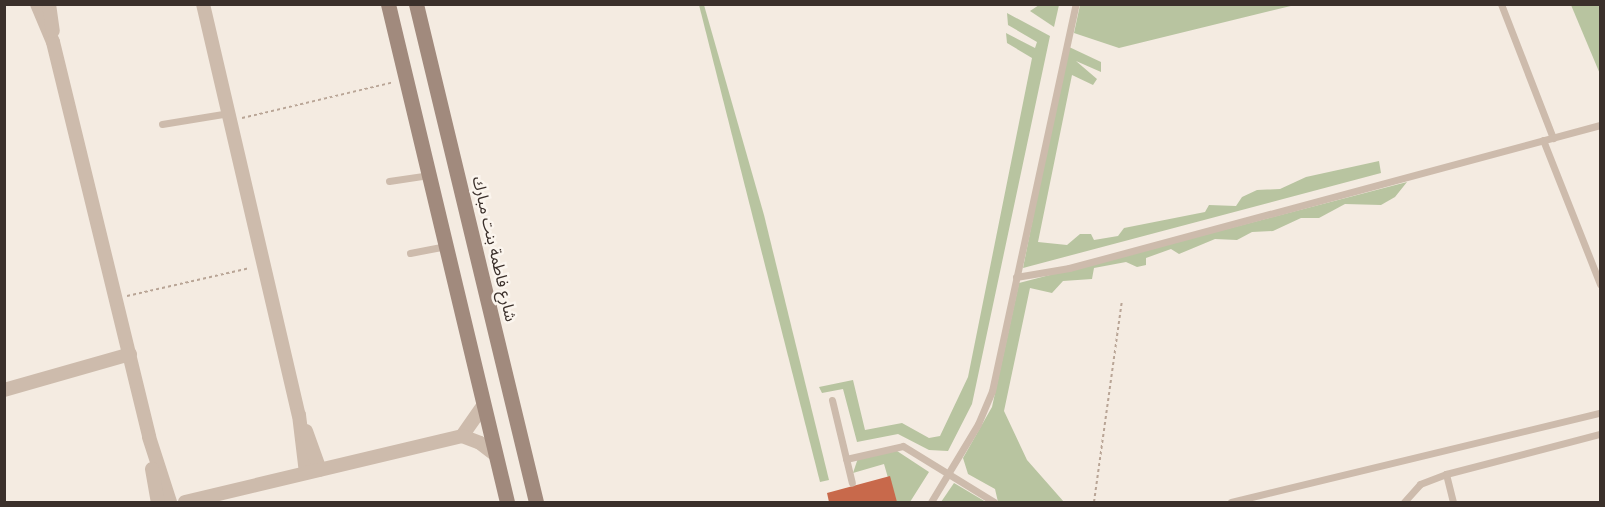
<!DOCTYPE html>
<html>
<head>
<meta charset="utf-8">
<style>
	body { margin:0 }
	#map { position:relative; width:1605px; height:507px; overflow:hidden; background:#f4ebe1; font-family:"Nunito Sans","Noto Sans Arabic",sans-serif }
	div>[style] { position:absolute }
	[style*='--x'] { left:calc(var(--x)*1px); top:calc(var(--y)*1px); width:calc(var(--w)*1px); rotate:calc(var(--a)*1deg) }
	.green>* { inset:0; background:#b8c4a0 }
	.building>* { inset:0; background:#c8694b }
	.path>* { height:2px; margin-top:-1px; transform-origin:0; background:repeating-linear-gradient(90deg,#b9a596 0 3px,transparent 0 6px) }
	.lane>* { height:7px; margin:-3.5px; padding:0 3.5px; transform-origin:3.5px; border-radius:3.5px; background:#cdbbac }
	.street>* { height:14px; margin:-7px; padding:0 7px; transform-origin:7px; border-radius:7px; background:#cdbbac }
	.secondary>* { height:15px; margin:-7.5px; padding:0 7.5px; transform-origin:7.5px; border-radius:7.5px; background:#a18a7d }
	span { translate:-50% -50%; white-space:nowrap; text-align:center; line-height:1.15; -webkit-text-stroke:5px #fbf5ee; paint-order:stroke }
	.street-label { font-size:16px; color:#3b302b }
	.frame { position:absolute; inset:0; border:6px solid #3b302b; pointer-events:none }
</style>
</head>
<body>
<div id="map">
	<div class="green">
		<div style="clip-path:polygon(699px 5px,704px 5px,764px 215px,829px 480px,820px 482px)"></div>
		<div style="clip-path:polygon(1039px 5px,1059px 5px,1054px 27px,1030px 11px)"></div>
		<div style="clip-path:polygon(1080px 5px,1080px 4px,1295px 5px,1119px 48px,1074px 33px)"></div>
		<div style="clip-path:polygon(1571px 5px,1600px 5px,1600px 74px)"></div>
		<div style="clip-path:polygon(1007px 13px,1050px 36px,972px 404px,948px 451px,929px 450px,898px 434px,857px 442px,843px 389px,822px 393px,819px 387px,853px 380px,865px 430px,902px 423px,929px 438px,940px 436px,968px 377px,1032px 58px,1007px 43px,1006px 33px,1035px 48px,1037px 42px,1008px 25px)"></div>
		<div style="clip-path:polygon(1067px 46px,1101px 62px,1101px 72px,1076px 61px,1097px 79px,1093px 85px,1072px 75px,1038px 242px,1067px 245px,1080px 234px,1091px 234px,1094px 240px,1118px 236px,1124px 228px,1205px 212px,1209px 205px,1236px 206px,1242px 197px,1257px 190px,1280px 189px,1306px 177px,1379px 161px,1381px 173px,1023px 268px)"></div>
		<div style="clip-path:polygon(1407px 182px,1395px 197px,1381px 205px,1345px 204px,1319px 218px,1301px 218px,1273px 231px,1252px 232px,1237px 240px,1215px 239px,1179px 254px,1171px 249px,1146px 258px,1146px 265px,1137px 267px,1126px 262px,1094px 268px,1092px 279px,1063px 281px,1052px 293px,1030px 288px,1004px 411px,1027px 460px,1064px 502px,998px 502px,995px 489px,968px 474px,963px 458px,992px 407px,1019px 283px)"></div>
		<div style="clip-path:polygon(894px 449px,929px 472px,910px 502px,895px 502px,884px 464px,853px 473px,858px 458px)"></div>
		<div style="clip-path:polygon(954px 483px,986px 502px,941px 502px)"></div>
	</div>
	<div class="building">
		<div style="clip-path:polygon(890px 476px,897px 502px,829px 502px,827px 493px)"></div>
	</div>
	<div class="path">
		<div style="--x:242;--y:118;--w:156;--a:-13.3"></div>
		<div style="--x:127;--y:296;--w:126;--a:-12.8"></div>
		<div style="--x:1094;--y:502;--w:203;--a:-82.1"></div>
	</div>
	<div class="lane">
		<div style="--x:1501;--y:4;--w:144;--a:68.8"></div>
		<div style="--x:162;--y:124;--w:68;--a:-9.3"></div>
		<div style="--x:1543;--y:140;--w:155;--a:68.4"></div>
		<div style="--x:389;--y:181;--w:40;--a:-8.5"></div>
		<div style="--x:410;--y:253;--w:37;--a:-11"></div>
		<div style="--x:1016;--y:277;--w:54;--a:-9.6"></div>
		<div style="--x:1069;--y:268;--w:550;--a:-15.07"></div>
		<div style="--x:832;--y:400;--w:85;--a:76.5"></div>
		<div style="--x:846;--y:459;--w:58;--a:-12.8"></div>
		<div style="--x:903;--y:446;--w:107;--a:31.6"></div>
		<div style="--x:1446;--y:474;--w:29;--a:76"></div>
		<div style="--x:931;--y:502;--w:91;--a:-58.9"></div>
		<div style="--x:978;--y:424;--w:36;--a:-67"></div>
		<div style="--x:992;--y:391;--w:396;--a:-77.8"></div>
		<div style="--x:1231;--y:502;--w:380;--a:-13.6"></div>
		<div style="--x:1404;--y:502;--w:24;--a:-48"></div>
		<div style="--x:1420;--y:484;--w:28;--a:-21"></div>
		<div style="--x:1446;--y:474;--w:159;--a:-14.6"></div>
	</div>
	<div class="street">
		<div style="--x:37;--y:4;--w:41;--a:67.2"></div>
		<div style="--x:53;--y:42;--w:406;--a:76.3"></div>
		<div style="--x:149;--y:437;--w:68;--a:72.1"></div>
		<div style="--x:49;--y:4;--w:27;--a:82"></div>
		<div style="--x:203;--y:4;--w:422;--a:76.9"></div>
		<div style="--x:299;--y:415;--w:58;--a:83.1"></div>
		<div style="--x:4;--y:390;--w:131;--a:-15.9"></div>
		<div style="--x:306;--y:431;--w:41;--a:70.3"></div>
		<div style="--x:462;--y:436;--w:38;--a:-55"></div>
		<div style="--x:152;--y:469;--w:34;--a:80"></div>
		<div style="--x:185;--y:502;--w:285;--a:-13.4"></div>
		<div style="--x:462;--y:436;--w:19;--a:21"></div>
		<div style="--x:480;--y:443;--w:20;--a:37"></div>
	</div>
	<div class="secondary">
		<div style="--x:388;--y:4;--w:512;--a:76.56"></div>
		<div style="--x:416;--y:4;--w:512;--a:76.45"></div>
	</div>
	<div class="street-label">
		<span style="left:494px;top:249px;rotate:77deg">شارع فاطمة بنت مبارك</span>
	</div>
	<div class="frame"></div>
</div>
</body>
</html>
